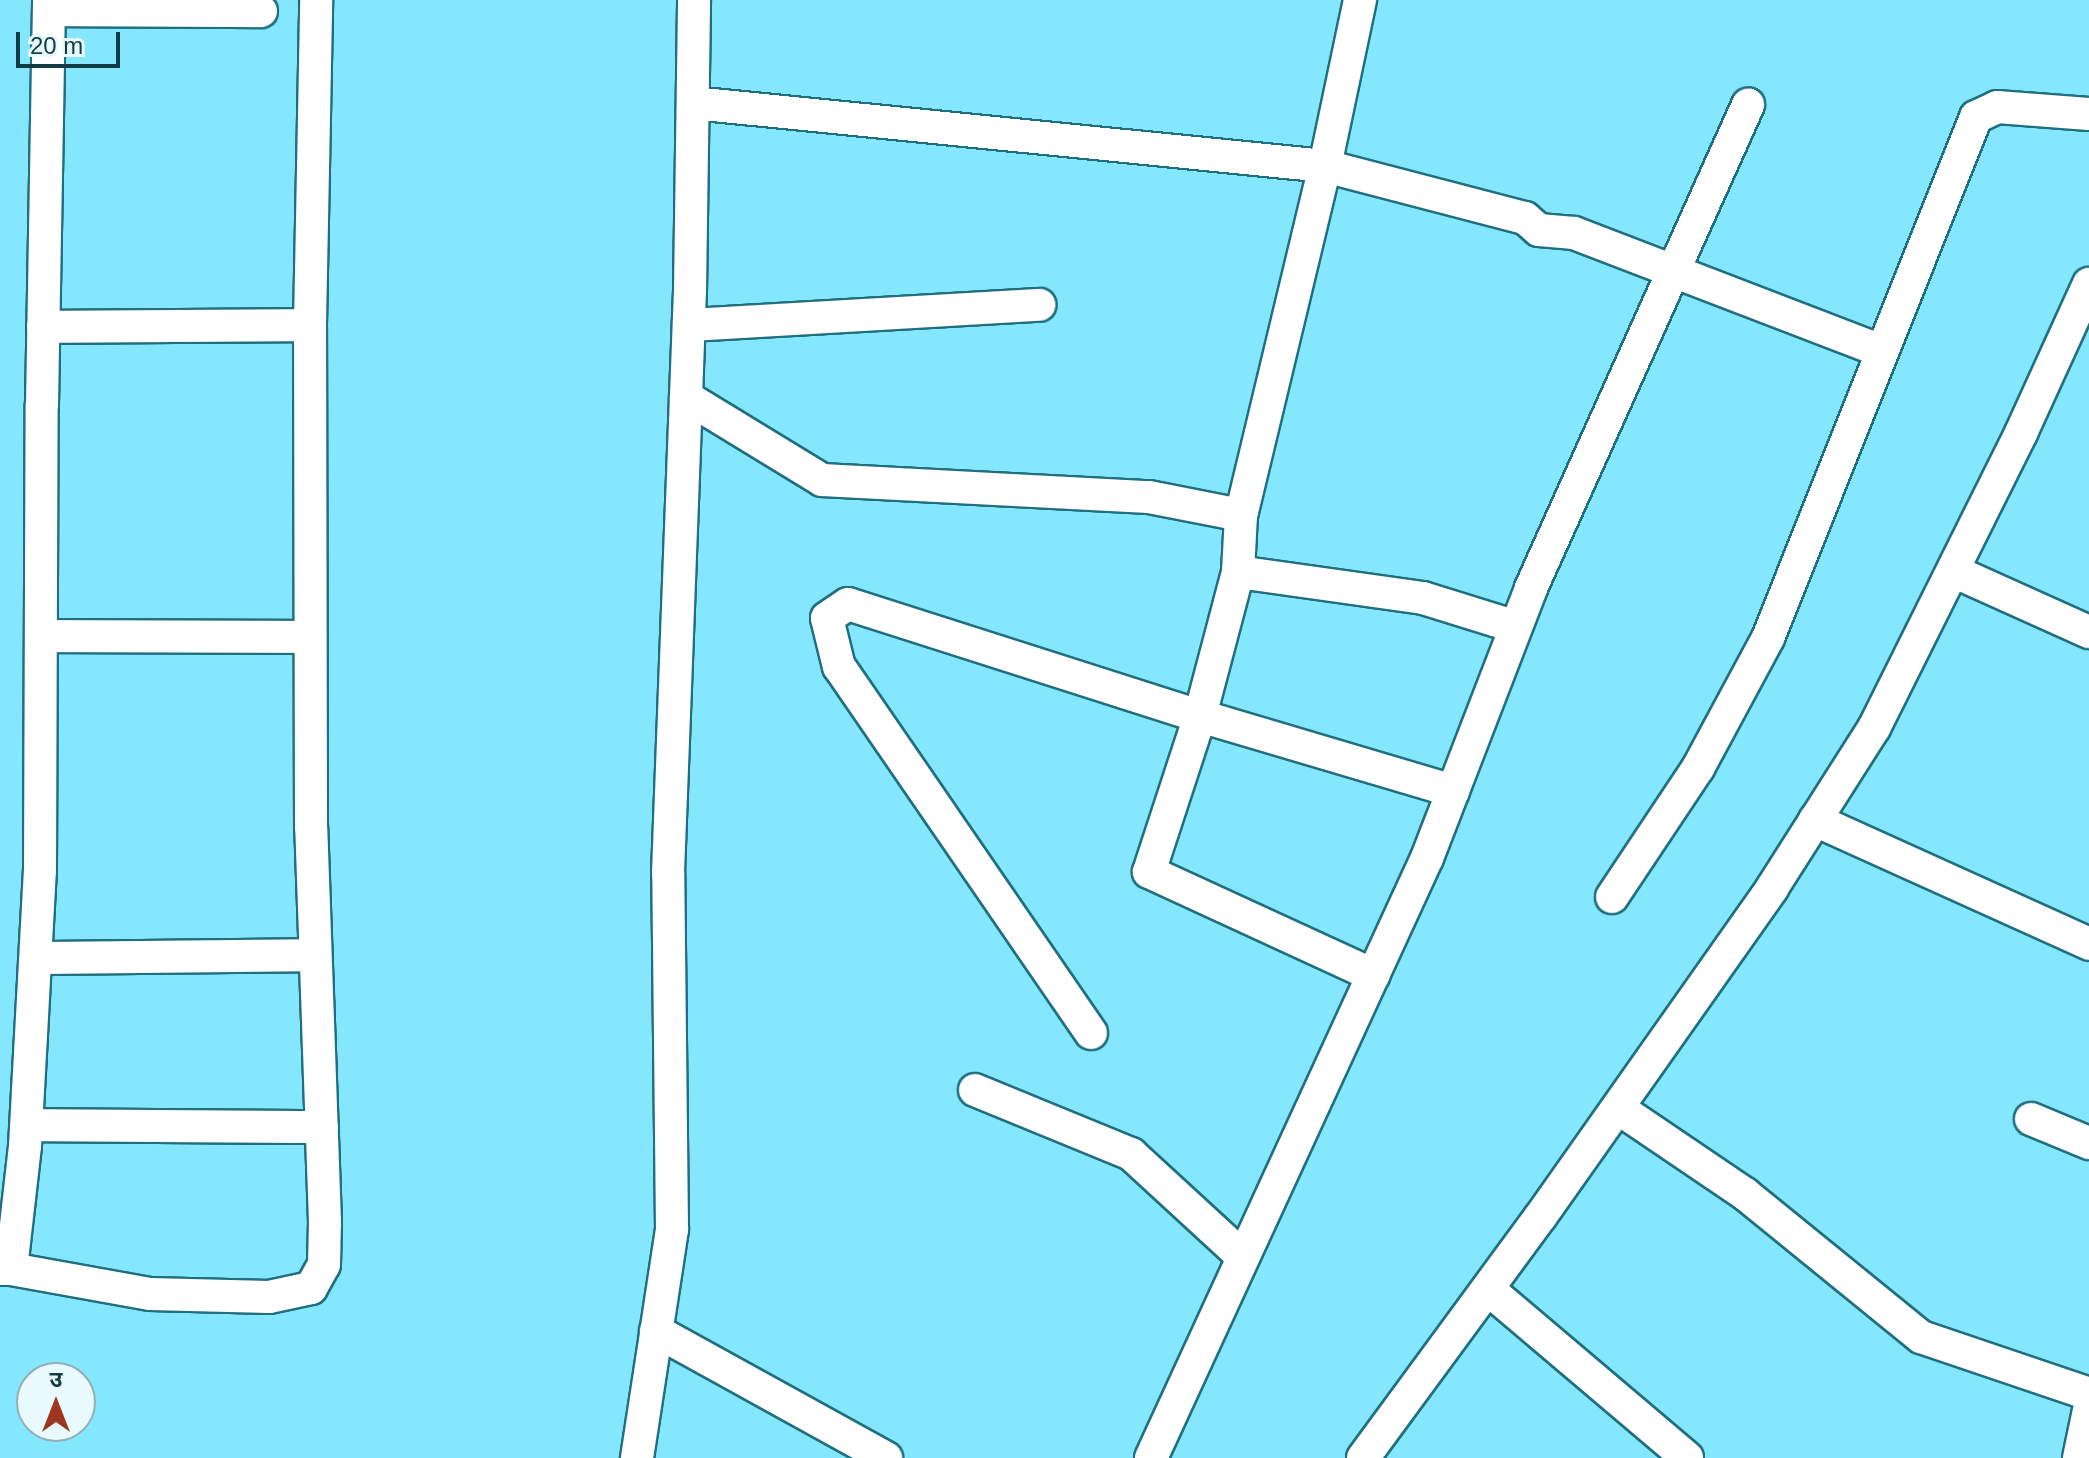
<!DOCTYPE html>
<html>
<head>
<meta charset="utf-8">
<style>
	body { margin:0 }
	#map { position:relative; width:2089px; height:1458px; overflow:hidden; background:#85e7fd; font-family:Helvetica,"Noto Sans Devanagari",sans-serif }
	div>[style] { position:absolute }
	[style*='--x'] { left:calc(var(--x)*1px); top:calc(var(--y)*1px); width:calc(var(--w)*1px); rotate:calc(var(--a)*1deg) }
	.roads { filter:drop-shadow(2px 0 #206f7f) drop-shadow(-2px 0 #206f7f) drop-shadow(0 2px #206f7f) drop-shadow(0 -2px #206f7f) }
	.street>* { height:32px; margin:-16px; padding:0 16px; transform-origin:16px; border-radius:16px; background:#fff }
	span { translate:-50% -50%; white-space:nowrap; text-align:center; line-height:1.15; -webkit-text-stroke:6px #e9faff; paint-order:stroke }
	.north { position:absolute; left:16px; top:1362px; width:80px; height:80px; box-sizing:border-box; background:#e9faff; border:2px solid #93aeb5; border-radius:50%; rotate:0deg; font-size:22px; font-weight:700; line-height:32px; text-align:center; color:#113c45 }
	.north::after { content:''; display:block; margin:auto; width:28px; height:36px; background:#9e351e; clip-path:polygon(50% 0,100% 100%,50% 72%,0 100%) }
	.scale { position:absolute; left:16px; top:32px; width:104px; height:36px; box-sizing:border-box; border:4px solid #113c45; border-top:0; padding-left:10px; font-size:24px; line-height:28px; white-space:nowrap; color:#113c45; -webkit-text-stroke:6px #e9faff; paint-order:stroke }
</style>
</head>
<body>
<div id="map">
	<div class="roads">
		<div class="street">
			<div style="--x:1360;--y:0;--w:170;--a:101.9"></div>
			<div style="--x:1325;--y:166;--w:359;--a:103.5"></div>
			<div style="--x:1241;--y:515;--w:57;--a:93"></div>
			<div style="--x:1238;--y:572;--w:149;--a:104.8"></div>
			<div style="--x:1200;--y:716;--w:164;--a:108.1"></div>
			<div style="--x:1149;--y:872;--w:247;--a:24.7"></div>
			<div style="--x:49;--y:10;--w:212;--a:0.3"></div>
			<div style="--x:693;--y:103;--w:635;--a:5.69"></div>
			<div style="--x:1325;--y:166;--w:207;--a:14.6"></div>
			<div style="--x:1525;--y:218;--w:18;--a:41"></div>
			<div style="--x:1539;--y:230;--w:35;--a:5"></div>
			<div style="--x:1574;--y:233;--w:329;--a:21"></div>
			<div style="--x:689;--y:325;--w:351;--a:-3.3"></div>
			<div style="--x:43;--y:327;--w:267;--a:-0.4"></div>
			<div style="--x:686;--y:397;--w:159;--a:31.4"></div>
			<div style="--x:822;--y:480;--w:327;--a:3"></div>
			<div style="--x:1149;--y:497;--w:94;--a:11.1"></div>
			<div style="--x:1953;--y:571;--w:149;--a:24.2"></div>
			<div style="--x:1238;--y:572;--w:187;--a:8"></div>
			<div style="--x:1423;--y:598;--w:97;--a:17.3"></div>
			<div style="--x:41;--y:636;--w:269;--a:0.2"></div>
			<div style="--x:1815;--y:820;--w:301;--a:24.3"></div>
			<div style="--x:1612;--y:897;--w:155;--a:-56.3"></div>
			<div style="--x:1698;--y:768;--w:148;--a:-61.7"></div>
			<div style="--x:1768;--y:638;--w:561;--a:-68.24"></div>
			<div style="--x:1976;--y:117;--w:23;--a:-25"></div>
			<div style="--x:1997;--y:107;--w:92;--a:4.4"></div>
			<div style="--x:36;--y:958;--w:279;--a:-0.6"></div>
			<div style="--x:1091;--y:1033;--w:444;--a:-124.5"></div>
			<div style="--x:839;--y:667;--w:50;--a:-103.8"></div>
			<div style="--x:827;--y:618;--w:25;--a:-34"></div>
			<div style="--x:848;--y:604;--w:369;--a:17.7"></div>
			<div style="--x:1200;--y:716;--w:264;--a:16.5"></div>
			<div style="--x:975;--y:1090;--w:169;--a:22.3"></div>
			<div style="--x:1131;--y:1154;--w:152;--a:42.6"></div>
			<div style="--x:1618;--y:1108;--w:153;--a:34.1"></div>
			<div style="--x:1745;--y:1194;--w:227;--a:39.1"></div>
			<div style="--x:1921;--y:1337;--w:177;--a:18.7"></div>
			<div style="--x:2031;--y:1119;--w:63;--a:22.5"></div>
			<div style="--x:27;--y:1125;--w:295;--a:0.4"></div>
			<div style="--x:0;--y:1269;--w:11;--a:0"></div>
			<div style="--x:11;--y:1269;--w:124;--a:-83.5"></div>
			<div style="--x:25;--y:1146;--w:276;--a:-86.9"></div>
			<div style="--x:40;--y:870;--w:465;--a:-89.8"></div>
			<div style="--x:42;--y:405;--w:405;--a:-89"></div>
			<div style="--x:11;--y:1269;--w:141;--a:10.2"></div>
			<div style="--x:150;--y:1294;--w:119;--a:1.4"></div>
			<div style="--x:269;--y:1297;--w:43;--a:-12.1"></div>
			<div style="--x:311;--y:1288;--w:26;--a:-61"></div>
			<div style="--x:324;--y:1265;--w:43;--a:-88.7"></div>
			<div style="--x:325;--y:1222;--w:395;--a:-92"></div>
			<div style="--x:311;--y:827;--w:502;--a:-90.11"></div>
			<div style="--x:310;--y:325;--w:325;--a:-88.9"></div>
			<div style="--x:1488;--y:1289;--w:261;--a:40.3"></div>
			<div style="--x:656;--y:1331;--w:263;--a:28.9"></div>
			<div style="--x:637;--y:1458;--w:231;--a:-81.3"></div>
			<div style="--x:672;--y:1230;--w:357;--a:-90.6"></div>
			<div style="--x:668;--y:873;--w:582;--a:-87.84"></div>
			<div style="--x:690;--y:291;--w:291;--a:-89.2"></div>
			<div style="--x:1151;--y:1458;--w:660;--a:-65.3"></div>
			<div style="--x:1427;--y:858;--w:289;--a:-68.9"></div>
			<div style="--x:1531;--y:588;--w:530;--a:-65.81"></div>
			<div style="--x:1363;--y:1458;--w:300;--a:-53.7"></div>
			<div style="--x:1541;--y:1216;--w:401;--a:-54.8"></div>
			<div style="--x:1772;--y:888;--w:190;--a:-57.5"></div>
			<div style="--x:1874;--y:728;--w:330;--a:-63.5"></div>
			<div style="--x:2021;--y:433;--w:164;--a:-65.5"></div>
			<div style="--x:2079;--y:1458;--w:49;--a:-78.2"></div>
		</div>
	</div>
	<div class="north">उ</div>
	<div class="scale">20 m</div>
</div>
</body>
</html>
